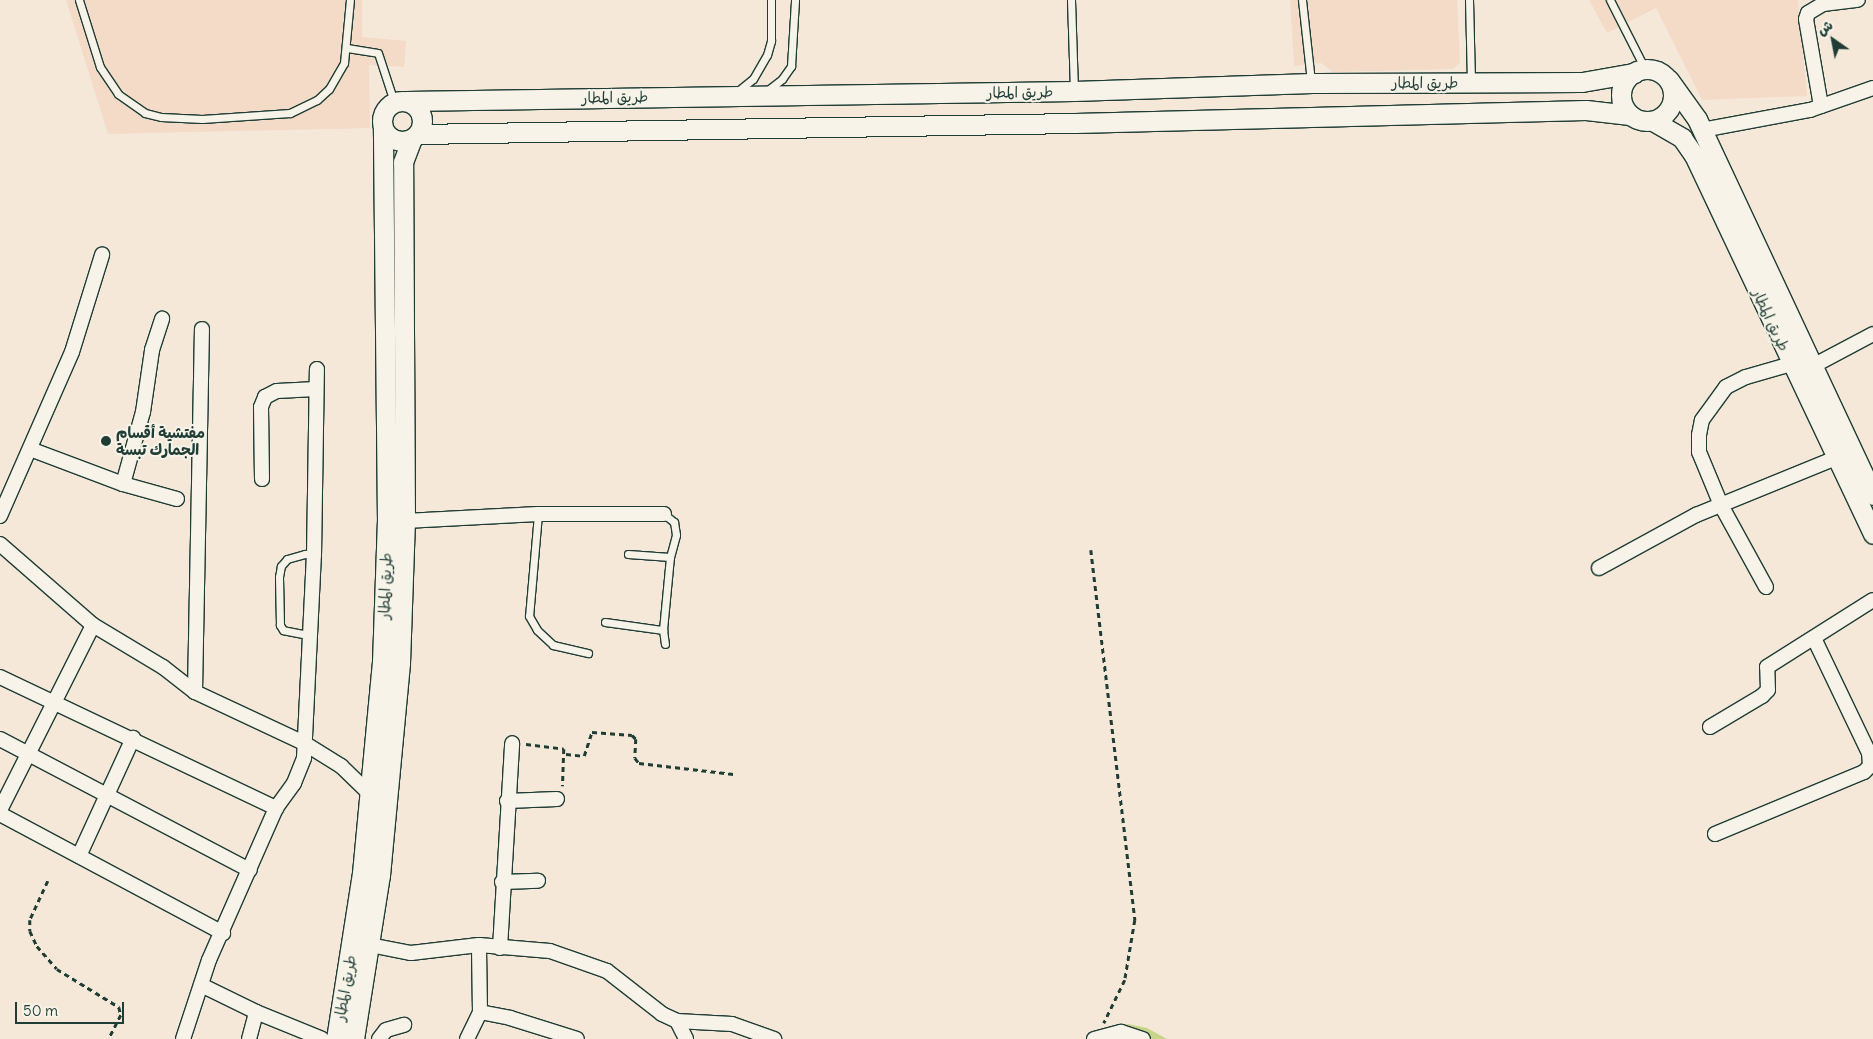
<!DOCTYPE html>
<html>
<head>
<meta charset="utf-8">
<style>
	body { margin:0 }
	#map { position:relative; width:1873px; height:1039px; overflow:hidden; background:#f5e8d9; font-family:Delius,"Playpen Sans Arabic",sans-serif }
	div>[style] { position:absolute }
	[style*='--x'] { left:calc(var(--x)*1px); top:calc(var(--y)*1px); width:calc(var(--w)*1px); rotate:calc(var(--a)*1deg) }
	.built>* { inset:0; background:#f3dbc8 }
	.green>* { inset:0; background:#c8d589 }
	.path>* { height:2.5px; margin-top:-1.25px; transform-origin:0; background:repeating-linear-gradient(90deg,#1f3d34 0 5px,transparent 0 9px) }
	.roads { filter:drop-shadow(1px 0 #1f3d34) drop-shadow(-1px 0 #1f3d34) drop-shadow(0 1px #1f3d34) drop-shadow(0 -1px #1f3d34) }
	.service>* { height:7px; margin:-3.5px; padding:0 3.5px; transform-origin:3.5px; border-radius:3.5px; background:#f7f3e8 }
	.minor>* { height:14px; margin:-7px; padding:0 7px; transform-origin:7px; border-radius:7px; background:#f7f3e8 }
	.secondary>* { height:19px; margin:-9.5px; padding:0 9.5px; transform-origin:9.5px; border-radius:9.5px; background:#f7f3e8 }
	.secondary>.ring { margin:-9.5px; padding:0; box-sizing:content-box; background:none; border:19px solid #f7f3e8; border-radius:50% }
	.dots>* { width:14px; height:14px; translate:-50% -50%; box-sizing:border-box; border:2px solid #f7f3e8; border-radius:50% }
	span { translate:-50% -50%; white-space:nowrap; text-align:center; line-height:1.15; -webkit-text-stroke:4px #f7f3e8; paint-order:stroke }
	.street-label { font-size:15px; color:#1f3d34 }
	.poi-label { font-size:15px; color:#1f3d34; font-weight:700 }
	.left { translate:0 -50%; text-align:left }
	.north { position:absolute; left:1808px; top:15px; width:50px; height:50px; -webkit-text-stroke:4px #f7f3e8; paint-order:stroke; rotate:327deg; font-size:14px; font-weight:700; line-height:20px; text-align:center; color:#1f3d34 }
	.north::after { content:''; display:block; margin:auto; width:18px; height:22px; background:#1f3d34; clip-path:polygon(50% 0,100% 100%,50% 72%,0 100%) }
	.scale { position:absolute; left:15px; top:1002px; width:109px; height:22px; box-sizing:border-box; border:2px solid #1f3d34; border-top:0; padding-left:6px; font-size:15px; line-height:18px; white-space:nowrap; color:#1f3d34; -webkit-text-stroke:4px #f7f3e8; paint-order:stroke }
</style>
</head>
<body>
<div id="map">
	<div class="built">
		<div style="clip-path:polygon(66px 0,362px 0,362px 37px,406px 41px,404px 67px,369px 65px,370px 128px,108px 134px)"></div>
		<div style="clip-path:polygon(1290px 0,1457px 0,1460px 63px,1453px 69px,1333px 72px,1321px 63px,1294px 66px)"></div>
		<div style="clip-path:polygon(1589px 0,1798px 0,1807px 96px,1702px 100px,1656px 8px,1607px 33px)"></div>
	</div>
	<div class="green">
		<div style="clip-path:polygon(1128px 1024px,1147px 1028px,1167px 1039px,1091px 1039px,1108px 1029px)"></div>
	</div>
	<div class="path">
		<div style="--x:1091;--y:550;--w:373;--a:83.2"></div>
		<div style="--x:1135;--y:920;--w:61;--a:99.5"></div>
		<div style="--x:1125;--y:980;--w:48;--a:116"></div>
		<div style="--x:526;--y:744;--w:38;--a:7"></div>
		<div style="--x:564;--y:749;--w:37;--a:92"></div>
		<div style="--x:566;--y:754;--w:18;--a:6"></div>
		<div style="--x:584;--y:756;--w:25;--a:-72"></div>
		<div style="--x:592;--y:732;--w:40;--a:4.3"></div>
		<div style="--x:632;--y:735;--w:6;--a:45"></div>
		<div style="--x:636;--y:739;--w:19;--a:93"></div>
		<div style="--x:635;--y:758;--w:6;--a:51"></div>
		<div style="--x:639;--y:763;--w:95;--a:6.7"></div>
		<div style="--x:48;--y:881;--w:43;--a:114.8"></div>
		<div style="--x:30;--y:920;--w:11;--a:90"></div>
		<div style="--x:30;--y:931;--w:17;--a:65"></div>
		<div style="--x:37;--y:946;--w:30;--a:49"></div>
		<div style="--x:57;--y:969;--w:73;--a:31.5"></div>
		<div style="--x:119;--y:1007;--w:8;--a:76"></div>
		<div style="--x:121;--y:1015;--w:27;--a:117"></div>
	</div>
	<div class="roads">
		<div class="service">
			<div style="--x:79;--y:0;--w:70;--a:72.6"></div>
			<div style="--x:100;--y:67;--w:32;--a:56"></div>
			<div style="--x:118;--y:94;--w:33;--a:35"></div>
			<div style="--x:145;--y:113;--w:16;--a:14"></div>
			<div style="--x:161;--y:117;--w:41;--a:2.8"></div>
			<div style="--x:202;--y:119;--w:88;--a:-3.9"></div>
			<div style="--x:290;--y:113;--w:30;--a:-26"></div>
			<div style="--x:317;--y:100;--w:16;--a:-43"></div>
			<div style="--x:329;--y:89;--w:30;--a:-60"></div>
			<div style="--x:344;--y:63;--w:63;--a:-84.6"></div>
			<div style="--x:1071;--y:0;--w:90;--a:88.1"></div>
			<div style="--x:1302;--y:0;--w:82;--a:83.7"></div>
			<div style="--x:1469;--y:0;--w:82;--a:88.6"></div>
			<div style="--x:1610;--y:0;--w:77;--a:63.1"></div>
			<div style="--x:347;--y:48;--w:31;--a:9"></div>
			<div style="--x:378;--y:53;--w:52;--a:71.9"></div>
			<div style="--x:768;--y:90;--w:18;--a:-38"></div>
			<div style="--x:782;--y:79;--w:16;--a:-55"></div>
			<div style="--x:791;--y:66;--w:66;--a:-86.5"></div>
			<div style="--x:738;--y:91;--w:19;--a:-39"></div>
			<div style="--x:753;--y:79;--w:28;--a:-60"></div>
			<div style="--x:767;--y:55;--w:15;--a:-74"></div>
			<div style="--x:771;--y:41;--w:41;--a:-90"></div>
			<div style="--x:538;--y:514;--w:102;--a:95"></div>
			<div style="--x:529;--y:616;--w:16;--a:60"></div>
			<div style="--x:537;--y:630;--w:22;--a:43"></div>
			<div style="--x:553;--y:645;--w:36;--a:13"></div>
			<div style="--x:664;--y:514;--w:13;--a:39"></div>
			<div style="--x:674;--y:522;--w:13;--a:81"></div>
			<div style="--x:676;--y:535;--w:23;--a:105"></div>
			<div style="--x:670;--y:557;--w:73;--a:95.5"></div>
			<div style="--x:663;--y:630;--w:14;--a:82"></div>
			<div style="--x:628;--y:554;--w:42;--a:4.1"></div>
			<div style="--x:605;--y:622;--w:59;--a:7.9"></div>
			<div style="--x:308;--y:635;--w:25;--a:-169"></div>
			<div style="--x:283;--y:630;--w:6;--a:-121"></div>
			<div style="--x:280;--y:625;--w:48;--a:-91.2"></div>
			<div style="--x:279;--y:577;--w:11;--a:-80"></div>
			<div style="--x:281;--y:566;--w:9;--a:-49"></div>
			<div style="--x:287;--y:559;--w:19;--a:-16"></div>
			<div style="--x:305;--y:554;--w:9;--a:6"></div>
		</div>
		<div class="minor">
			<div style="--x:1821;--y:106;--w:88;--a:-99.8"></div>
			<div style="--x:1806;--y:19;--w:6;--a:-72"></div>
			<div style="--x:1808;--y:13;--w:17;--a:-31"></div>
			<div style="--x:1823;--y:4;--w:35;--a:-7"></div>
			<div style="--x:1702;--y:130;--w:110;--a:-10.5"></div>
			<div style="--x:1810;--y:110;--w:67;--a:-19.2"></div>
			<div style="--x:1811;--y:367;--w:70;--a:-28"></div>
			<div style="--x:30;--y:449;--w:99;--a:20.6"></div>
			<div style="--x:123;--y:484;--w:56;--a:15.5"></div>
			<div style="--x:262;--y:479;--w:72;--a:-90.8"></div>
			<div style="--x:261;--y:407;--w:11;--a:-68"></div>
			<div style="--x:265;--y:397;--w:13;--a:-27"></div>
			<div style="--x:277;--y:391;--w:39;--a:-3"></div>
			<div style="--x:123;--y:484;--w:75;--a:-74.5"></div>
			<div style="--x:143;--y:412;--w:63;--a:-81.7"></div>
			<div style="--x:152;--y:350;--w:33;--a:-72"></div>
			<div style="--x:0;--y:516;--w:179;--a:-66.3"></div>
			<div style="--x:72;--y:352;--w:102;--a:-72.8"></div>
			<div style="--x:405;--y:521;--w:133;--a:-3"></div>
			<div style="--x:538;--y:514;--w:126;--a:0"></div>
			<div style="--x:0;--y:544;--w:123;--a:41.1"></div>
			<div style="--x:93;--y:625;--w:82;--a:31"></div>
			<div style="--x:163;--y:667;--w:41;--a:38"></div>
			<div style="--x:195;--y:692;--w:120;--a:25.1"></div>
			<div style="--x:304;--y:743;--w:44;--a:31.9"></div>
			<div style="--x:341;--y:766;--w:42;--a:44"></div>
			<div style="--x:1599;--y:568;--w:111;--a:-28.7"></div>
			<div style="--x:1696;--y:515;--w:151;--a:-22.2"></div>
			<div style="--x:1766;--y:587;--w:94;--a:-118.8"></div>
			<div style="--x:1721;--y:505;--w:57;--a:-112.5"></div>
			<div style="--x:1699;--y:452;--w:17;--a:-90"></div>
			<div style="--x:1699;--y:435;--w:15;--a:-79"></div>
			<div style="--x:1702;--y:420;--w:41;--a:-54"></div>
			<div style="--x:1726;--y:387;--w:22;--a:-27"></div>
			<div style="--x:1746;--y:377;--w:47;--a:-16.1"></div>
			<div style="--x:0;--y:677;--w:306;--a:25.4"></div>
			<div style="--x:195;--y:692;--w:363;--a:-88.9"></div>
			<div style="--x:1710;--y:727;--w:61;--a:-30.8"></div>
			<div style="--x:1762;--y:696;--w:8;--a:-45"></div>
			<div style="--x:1768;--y:690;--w:23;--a:-92"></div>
			<div style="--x:1767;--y:667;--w:125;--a:-32.3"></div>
			<div style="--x:0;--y:739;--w:282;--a:27.7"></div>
			<div style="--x:507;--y:801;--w:50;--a:-2.3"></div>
			<div style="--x:0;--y:810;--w:207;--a:-63.3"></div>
			<div style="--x:0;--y:814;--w:253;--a:28.1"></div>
			<div style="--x:1715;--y:834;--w:161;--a:-22.6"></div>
			<div style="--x:1864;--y:772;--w:8;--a:-45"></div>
			<div style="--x:1870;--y:766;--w:13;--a:-94"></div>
			<div style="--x:1869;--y:753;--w:127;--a:-115.6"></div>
			<div style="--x:79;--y:856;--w:130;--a:-65.4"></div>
			<div style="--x:502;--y:882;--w:36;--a:-2"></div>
			<div style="--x:370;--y:945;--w:42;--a:11"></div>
			<div style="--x:411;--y:953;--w:68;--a:-6.7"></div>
			<div style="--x:479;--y:945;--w:71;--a:4.8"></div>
			<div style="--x:550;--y:951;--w:60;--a:19.3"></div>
			<div style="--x:607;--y:971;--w:70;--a:38"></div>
			<div style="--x:662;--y:1014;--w:17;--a:25"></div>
			<div style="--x:677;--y:1021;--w:55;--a:3.1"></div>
			<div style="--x:732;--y:1024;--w:45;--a:19.7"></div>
			<div style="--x:500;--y:948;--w:205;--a:-86.6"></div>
			<div style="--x:201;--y:985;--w:61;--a:26.1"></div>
			<div style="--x:256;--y:1012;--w:71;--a:22.2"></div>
			<div style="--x:480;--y:1012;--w:31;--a:11"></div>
			<div style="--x:510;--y:1018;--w:70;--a:17.4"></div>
			<div style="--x:677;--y:1021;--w:20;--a:63"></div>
			<div style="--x:183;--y:1039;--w:83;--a:-71.8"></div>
			<div style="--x:209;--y:960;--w:166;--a:-66.2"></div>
			<div style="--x:276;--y:808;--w:31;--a:-54"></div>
			<div style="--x:294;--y:783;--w:27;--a:-68"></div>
			<div style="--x:304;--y:758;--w:203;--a:-87.2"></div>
			<div style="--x:314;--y:555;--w:186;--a:-89.1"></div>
			<div style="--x:249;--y:1039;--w:28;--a:-75"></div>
			<div style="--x:379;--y:1039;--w:11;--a:-52"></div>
			<div style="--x:386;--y:1030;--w:19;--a:-16"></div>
			<div style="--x:467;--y:1039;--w:30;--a:-64"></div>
			<div style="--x:480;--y:1012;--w:67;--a:-90.9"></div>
			<div style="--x:1094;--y:1039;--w:28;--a:-15"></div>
			<div style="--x:1121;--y:1032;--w:23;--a:18"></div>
		</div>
		<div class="secondary">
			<div class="ring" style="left:1621px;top:69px;width:33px;height:33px"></div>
			<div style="--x:1669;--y:80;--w:48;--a:54.3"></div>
			<div style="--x:1697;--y:119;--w:415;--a:64.9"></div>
			<div class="ring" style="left:382px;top:101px;width:21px;height:21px"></div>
			<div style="--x:406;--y:101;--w:668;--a:-0.86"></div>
			<div style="--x:1074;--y:91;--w:238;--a:-1.9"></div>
			<div style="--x:1312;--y:83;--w:270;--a:-0.2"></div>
			<div style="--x:1582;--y:82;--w:53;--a:-9.8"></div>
			<div style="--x:1653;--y:121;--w:34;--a:30"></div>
			<div style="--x:1682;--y:138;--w:21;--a:55"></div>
			<div style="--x:1694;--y:155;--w:419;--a:64.7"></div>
			<div style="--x:418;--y:134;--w:657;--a:-0.96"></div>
			<div style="--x:1075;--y:123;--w:511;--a:-1.46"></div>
			<div style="--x:1586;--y:110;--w:44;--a:6.5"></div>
			<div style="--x:336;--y:1039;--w:168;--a:-81.1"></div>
			<div style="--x:362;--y:873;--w:212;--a:-84.6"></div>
			<div style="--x:382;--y:662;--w:141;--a:-88"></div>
			<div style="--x:387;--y:521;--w:392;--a:-90.6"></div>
			<div style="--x:354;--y:1039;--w:166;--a:-81"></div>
			<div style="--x:380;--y:875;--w:213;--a:-84.6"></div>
			<div style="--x:400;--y:663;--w:142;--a:-88"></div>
			<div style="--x:405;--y:521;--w:359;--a:-90.3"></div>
			<div style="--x:403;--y:162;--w:25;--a:-69"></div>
		</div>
	</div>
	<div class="dots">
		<div style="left:106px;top:441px;background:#1f3d34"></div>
	</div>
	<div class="street-label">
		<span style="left:1425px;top:83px">طريق المطار</span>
		<span style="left:1020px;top:92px;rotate:-1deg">طريق المطار</span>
		<span style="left:615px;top:97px;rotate:-1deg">طريق المطار</span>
		<span style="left:1771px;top:320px;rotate:65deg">طريق المطار</span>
		<span style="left:385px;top:586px;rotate:-88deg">طريق المطار</span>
		<span style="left:345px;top:988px;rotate:-80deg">طريق المطار</span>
	</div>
	<div class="poi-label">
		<span class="left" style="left:116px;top:441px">مفتشية أقسام<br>الجمارك تبسة</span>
	</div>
	<div class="north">ش</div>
	<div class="scale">50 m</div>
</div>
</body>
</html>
